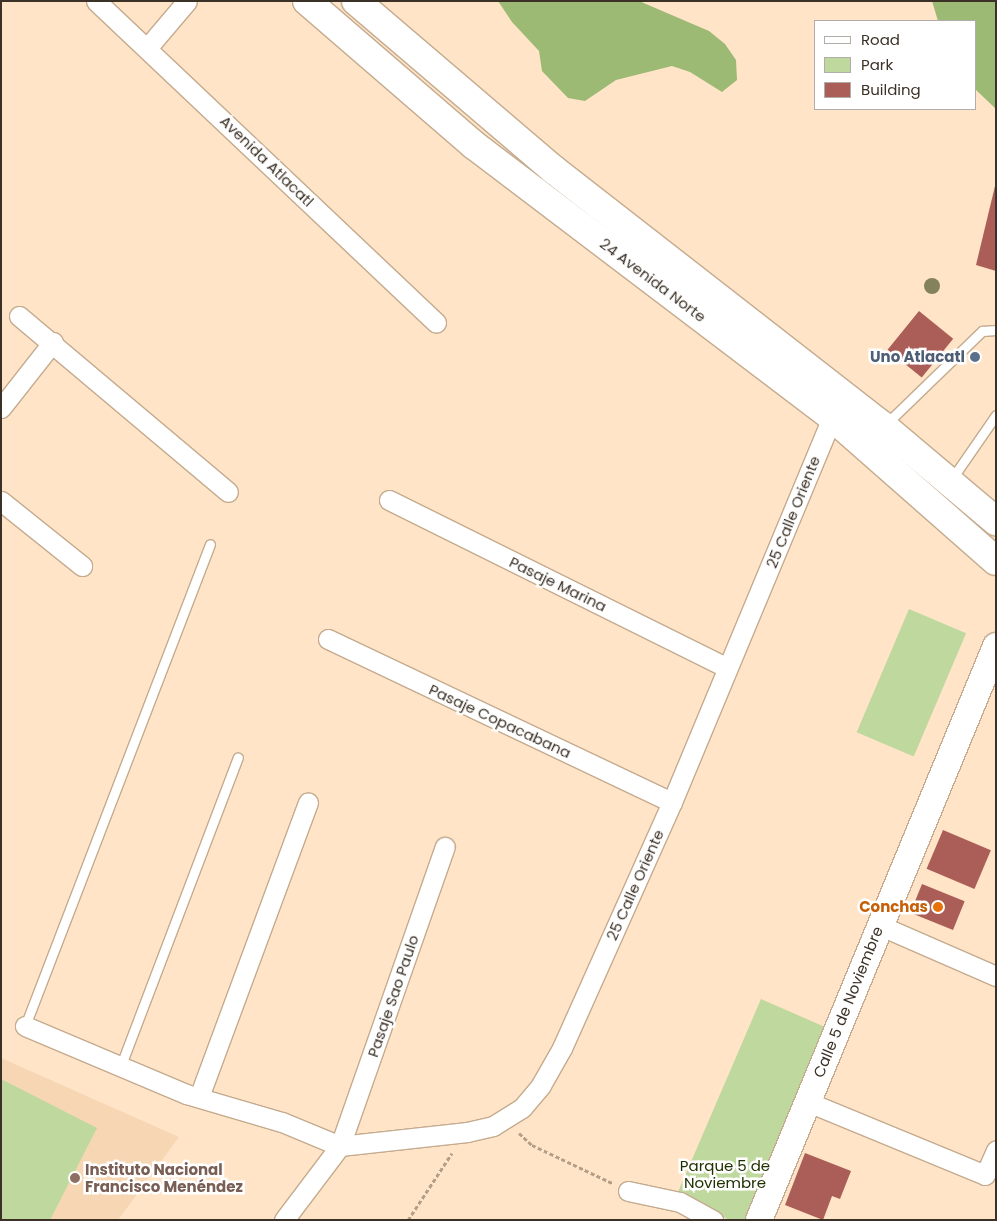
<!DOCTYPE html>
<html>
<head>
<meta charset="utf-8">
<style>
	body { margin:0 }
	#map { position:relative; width:997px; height:1221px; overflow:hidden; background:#ffe4c7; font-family:Poppins,sans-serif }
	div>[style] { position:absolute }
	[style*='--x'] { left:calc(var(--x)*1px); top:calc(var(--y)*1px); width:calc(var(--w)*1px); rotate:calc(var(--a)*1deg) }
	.built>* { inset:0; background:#f6d6b3 }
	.green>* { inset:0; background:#bfd89e; transform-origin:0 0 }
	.forest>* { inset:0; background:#9cba73 }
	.building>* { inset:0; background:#ab5e57; transform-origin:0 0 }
	.path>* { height:3px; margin-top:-1.5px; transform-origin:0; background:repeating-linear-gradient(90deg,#b39f89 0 4px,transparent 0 6.5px) }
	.roads { filter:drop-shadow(1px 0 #c4ab8f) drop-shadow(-1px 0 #c4ab8f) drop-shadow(0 1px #c4ab8f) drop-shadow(0 -1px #c4ab8f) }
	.lane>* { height:9px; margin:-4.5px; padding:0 4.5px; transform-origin:4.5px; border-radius:4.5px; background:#fff }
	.street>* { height:19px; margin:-9.5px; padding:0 9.5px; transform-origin:9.5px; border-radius:9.5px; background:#fff }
	.secondary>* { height:26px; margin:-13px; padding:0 13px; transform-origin:13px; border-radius:13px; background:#fff }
	.primary>* { height:28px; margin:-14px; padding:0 14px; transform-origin:14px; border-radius:14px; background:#fff }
	.trees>* { width:16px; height:16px; margin:-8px; border-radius:50%; background:#84825a }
	.dots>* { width:14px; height:14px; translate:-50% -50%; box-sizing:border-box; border:2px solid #fff; border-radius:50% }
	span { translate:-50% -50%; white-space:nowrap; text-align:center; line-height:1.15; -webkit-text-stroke:5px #fff; paint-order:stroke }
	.street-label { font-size:15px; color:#3b3126 }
	.service-label { font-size:15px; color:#4e5e75; font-weight:700 }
	.right { translate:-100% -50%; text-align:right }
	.food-label { font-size:15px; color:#c56008; font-weight:700 }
	.park-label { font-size:15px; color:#203100 }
	.education-label { font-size:15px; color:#785e54; font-weight:700 }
	.left { translate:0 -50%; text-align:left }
	.frame { position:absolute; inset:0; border:2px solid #3b3126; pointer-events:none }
	.legend { position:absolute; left:814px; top:20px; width:162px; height:90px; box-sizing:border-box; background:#fff; border:1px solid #b1ada8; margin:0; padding:6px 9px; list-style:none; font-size:15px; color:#3b3126 }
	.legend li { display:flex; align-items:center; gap:10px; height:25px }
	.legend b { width:25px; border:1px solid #b1ada8 }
</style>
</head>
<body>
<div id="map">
	<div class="built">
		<div style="clip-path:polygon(1px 1058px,179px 1137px,118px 1220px,1px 1220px)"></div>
	</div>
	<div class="green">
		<div style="left:909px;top:609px;width:62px;height:134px;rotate:23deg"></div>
		<div style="clip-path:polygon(761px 999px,825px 1027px,745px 1220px,729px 1220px,678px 1192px)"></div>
		<div style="clip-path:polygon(1px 1079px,97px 1128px,50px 1220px,1px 1220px)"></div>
	</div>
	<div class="forest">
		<div style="clip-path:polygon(498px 1px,639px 1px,709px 31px,725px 44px,736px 60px,737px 80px,722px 92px,690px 72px,672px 66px,616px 80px,585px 101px,568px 98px,542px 71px,539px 51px,512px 22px)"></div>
		<div style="clip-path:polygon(932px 1px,996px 1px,996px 109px,976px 90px,976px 21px,938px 21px)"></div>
	</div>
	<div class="building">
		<div style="clip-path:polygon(995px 186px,996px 186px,996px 271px,976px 265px)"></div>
		<div style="left:919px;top:311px;width:44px;height:50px;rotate:39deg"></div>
		<div style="left:943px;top:830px;width:52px;height:42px;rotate:23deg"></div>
		<div style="left:922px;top:884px;width:46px;height:31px;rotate:22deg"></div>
		<div style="clip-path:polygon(805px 1153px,851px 1171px,840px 1199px,832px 1196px,823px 1220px,785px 1205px)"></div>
	</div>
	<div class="path">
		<div style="--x:519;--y:1133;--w:18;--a:43"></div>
		<div style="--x:532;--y:1145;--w:89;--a:25.4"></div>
		<div style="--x:408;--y:1220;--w:80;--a:-56.7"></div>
	</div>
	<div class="roads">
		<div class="lane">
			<div style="--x:886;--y:424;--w:134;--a:-44.1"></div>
			<div style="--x:982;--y:331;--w:14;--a:-4"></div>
			<div style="--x:951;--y:480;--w:79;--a:-55.3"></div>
			<div style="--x:25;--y:1026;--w:516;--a:-69"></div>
			<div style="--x:121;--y:1065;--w:329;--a:-69.2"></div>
		</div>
		<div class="street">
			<div style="--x:96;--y:1;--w:468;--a:43.4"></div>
			<div style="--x:148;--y:47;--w:60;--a:-49.7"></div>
			<div style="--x:19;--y:316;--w:273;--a:40.1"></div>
			<div style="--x:1;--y:408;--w:84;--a:-51.8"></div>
			<div style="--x:389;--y:500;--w:378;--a:26.4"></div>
			<div style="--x:1;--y:501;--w:104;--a:38.7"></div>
			<div style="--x:328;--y:639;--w:381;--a:25.4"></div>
			<div style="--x:879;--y:925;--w:128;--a:23.6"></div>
			<div style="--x:25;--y:1026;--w:175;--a:22.9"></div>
			<div style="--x:186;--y:1094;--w:100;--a:16.3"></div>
			<div style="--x:282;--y:1122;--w:63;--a:22.5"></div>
			<div style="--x:340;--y:1146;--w:317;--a:-70.7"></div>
			<div style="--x:199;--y:1097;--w:314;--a:-69.7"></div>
			<div style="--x:808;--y:1102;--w:191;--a:22.4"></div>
			<div style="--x:985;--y:1175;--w:27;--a:-66"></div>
			<div style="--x:628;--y:1191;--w:53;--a:11.9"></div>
			<div style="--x:680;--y:1202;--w:38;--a:29"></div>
			<div style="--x:284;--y:1220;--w:93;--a:-52.9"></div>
			<div style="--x:340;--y:1146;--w:128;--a:-6.3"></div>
			<div style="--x:467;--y:1132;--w:27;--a:-13"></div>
			<div style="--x:493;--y:1126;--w:34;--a:-32"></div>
			<div style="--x:522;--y:1108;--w:30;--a:-50"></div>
			<div style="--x:541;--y:1085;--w:43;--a:-60.4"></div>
			<div style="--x:562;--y:1048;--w:269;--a:-65.9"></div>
			<div style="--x:672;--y:802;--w:417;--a:-67.4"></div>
			<div style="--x:832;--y:417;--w:11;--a:-52"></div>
		</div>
		<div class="secondary">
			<div style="--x:759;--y:1220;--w:621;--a:-67.56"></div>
		</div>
		<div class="primary">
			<div style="--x:307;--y:1;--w:221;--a:40.8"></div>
			<div style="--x:474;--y:145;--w:450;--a:37.2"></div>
			<div style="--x:832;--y:417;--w:218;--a:41.3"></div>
			<div style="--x:356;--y:1;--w:260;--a:40.5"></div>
			<div style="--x:554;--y:170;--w:417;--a:37.9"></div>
			<div style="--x:883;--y:426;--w:148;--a:40.1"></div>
		</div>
	</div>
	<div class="trees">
		<div style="left:932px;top:286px"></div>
	</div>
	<div class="dots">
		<div style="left:975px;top:357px;background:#5c6f8a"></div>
		<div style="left:938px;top:907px;background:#e8710a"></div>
		<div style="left:75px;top:1178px;background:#8d6e63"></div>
	</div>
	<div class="street-label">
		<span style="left:267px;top:161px;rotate:44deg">Avenida Atlacatl</span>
		<span style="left:653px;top:280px;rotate:37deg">24 Avenida Norte</span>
		<span style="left:793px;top:512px;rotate:-68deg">25 Calle Oriente</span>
		<span style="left:558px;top:584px;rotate:26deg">Pasaje Marina</span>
		<span style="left:500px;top:721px;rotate:25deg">Pasaje Copacabana</span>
		<span style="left:635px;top:885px;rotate:-66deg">25 Calle Oriente</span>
		<span style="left:393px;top:996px;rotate:-71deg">Pasaje Sao Paulo</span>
		<span style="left:848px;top:1002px;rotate:-68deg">Calle 5 de Noviembre</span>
	</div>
	<div class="service-label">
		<span class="right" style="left:965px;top:357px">Uno Atlacatl</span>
	</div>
	<div class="food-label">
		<span class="right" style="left:928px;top:907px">Conchas</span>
	</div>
	<div class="park-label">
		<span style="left:725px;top:1174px">Parque 5 de<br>Noviembre</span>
	</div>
	<div class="education-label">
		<span class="left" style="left:85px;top:1178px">Instituto Nacional<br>Francisco Menéndez</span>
	</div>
	<div class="frame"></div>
	<ul class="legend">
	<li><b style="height:6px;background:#fff"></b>Road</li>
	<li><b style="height:14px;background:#bfd89e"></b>Park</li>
	<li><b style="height:14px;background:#ab5e57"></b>Building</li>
	</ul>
</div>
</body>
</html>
